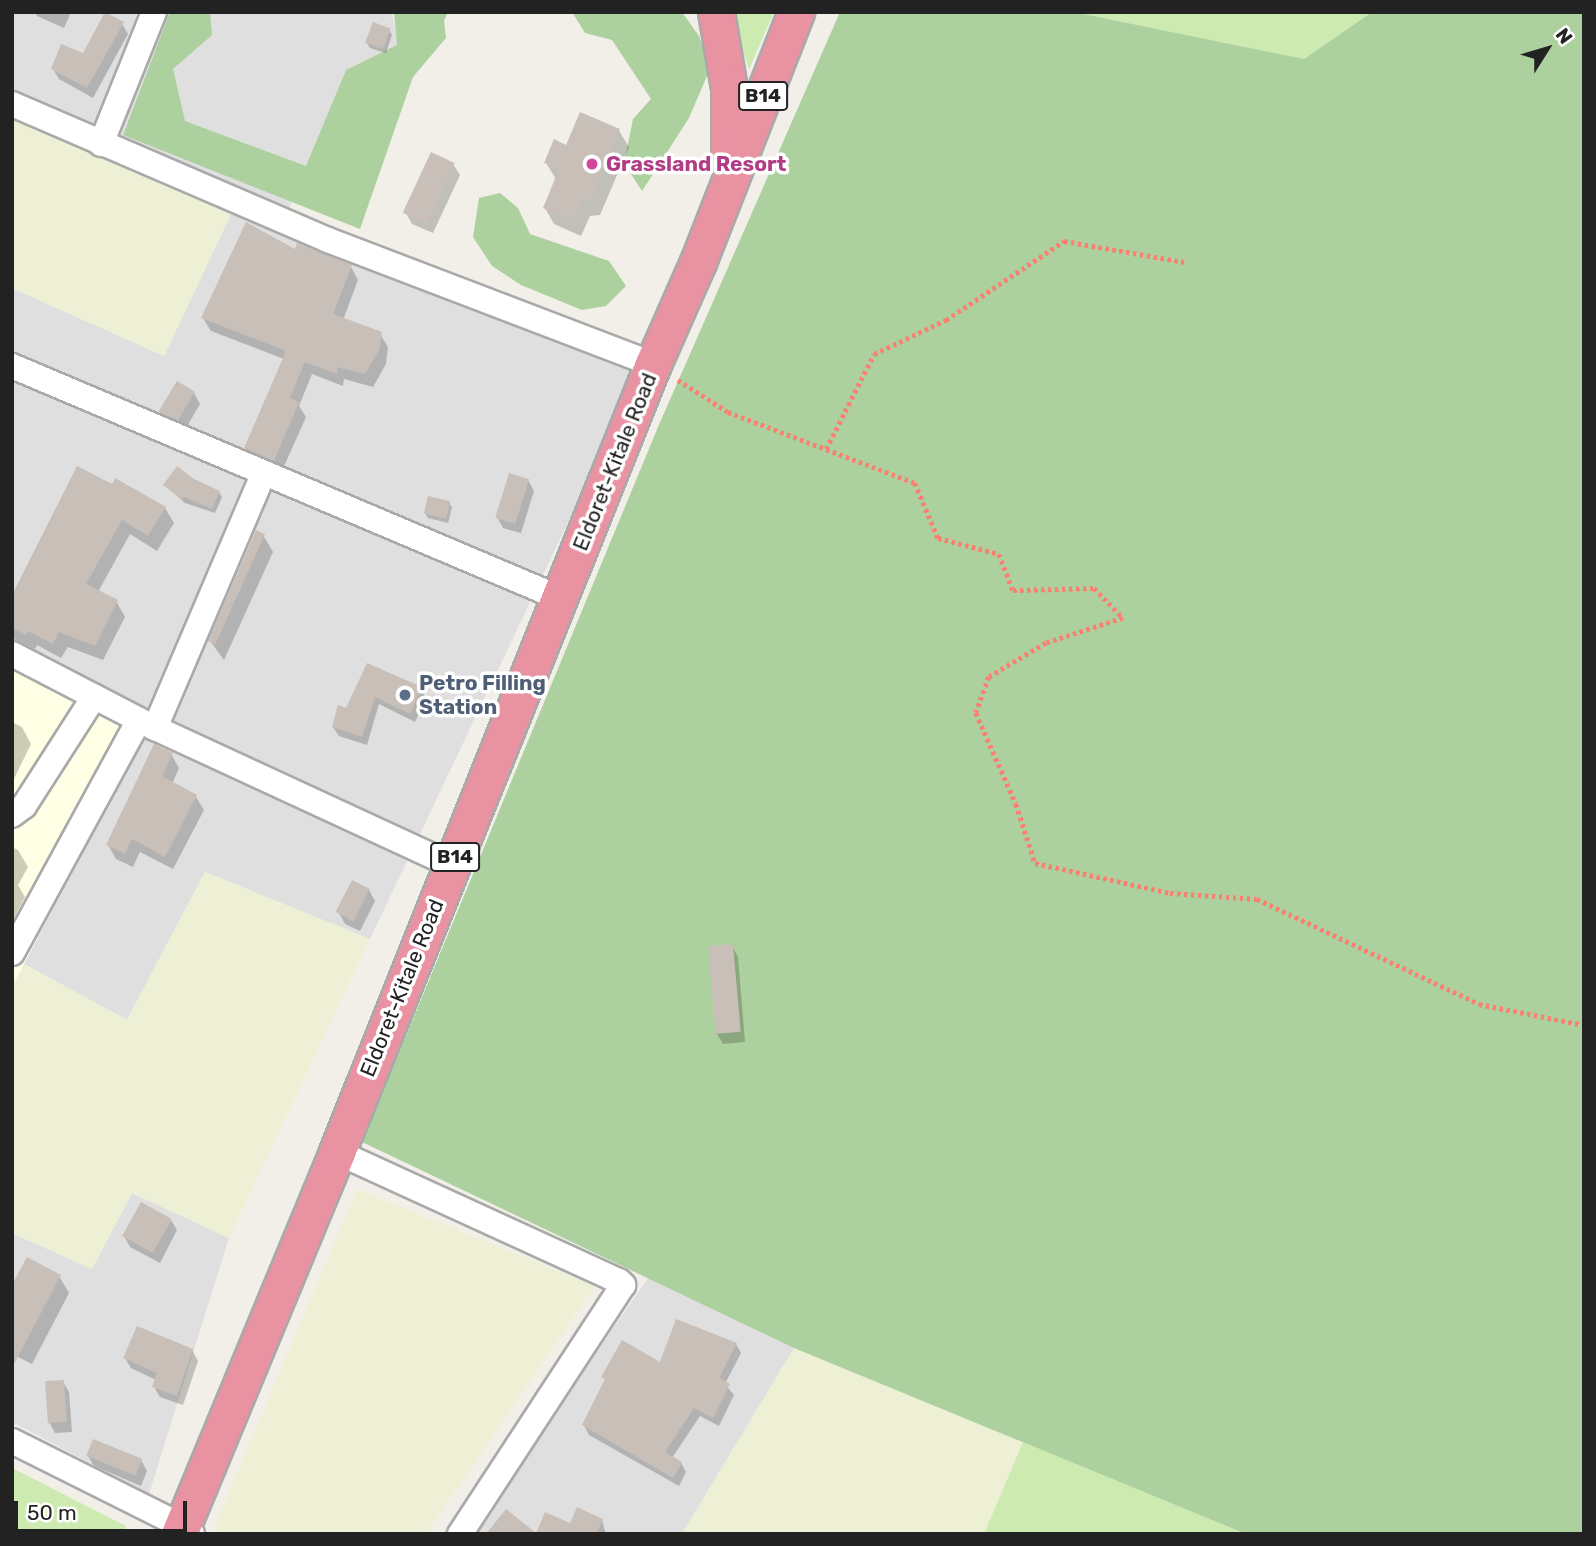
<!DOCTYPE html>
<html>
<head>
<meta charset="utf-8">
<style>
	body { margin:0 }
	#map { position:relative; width:1596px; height:1546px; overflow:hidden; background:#f2efe9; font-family:Rubik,sans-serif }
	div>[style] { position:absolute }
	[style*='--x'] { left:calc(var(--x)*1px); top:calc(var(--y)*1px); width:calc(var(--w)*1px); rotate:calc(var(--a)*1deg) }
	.residential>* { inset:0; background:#e0dfdf }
	.education>* { inset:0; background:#ffffe5 }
	.farmland>* { inset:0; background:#eef0d5 }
	.grass>* { inset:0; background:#cdebb0 }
	.forest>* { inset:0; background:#add19e }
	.shadow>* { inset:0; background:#0003 }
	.building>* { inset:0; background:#c7bfb8; transform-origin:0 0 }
	.path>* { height:4.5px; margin-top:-2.25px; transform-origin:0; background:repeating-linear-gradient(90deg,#fa8072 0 3.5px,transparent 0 7px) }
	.roads { filter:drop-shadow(2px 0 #a9a9a9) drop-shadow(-2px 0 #a9a9a9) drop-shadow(0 2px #a9a9a9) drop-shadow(0 -2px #a9a9a9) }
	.minor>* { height:24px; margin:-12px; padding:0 12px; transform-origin:12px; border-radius:12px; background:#fff }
	.highway>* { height:35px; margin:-17.5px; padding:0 17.5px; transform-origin:17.5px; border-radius:17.5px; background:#e892a2 }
	.dots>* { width:19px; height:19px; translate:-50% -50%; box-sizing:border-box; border:4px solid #fff; border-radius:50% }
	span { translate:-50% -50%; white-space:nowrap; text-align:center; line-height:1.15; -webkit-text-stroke:7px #fff; paint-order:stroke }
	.shield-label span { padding:2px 5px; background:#fff; border:2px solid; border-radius:5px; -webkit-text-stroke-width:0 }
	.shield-label { font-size:19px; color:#222; font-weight:700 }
	.hotel-label { font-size:21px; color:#b23c85; font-weight:700 }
	.left { translate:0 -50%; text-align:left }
	.street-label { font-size:21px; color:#222 }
	.service-label { font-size:21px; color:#4e5e75; font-weight:700 }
	.frame { position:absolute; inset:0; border:14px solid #222; pointer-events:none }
	.north { position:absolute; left:1512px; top:14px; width:70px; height:70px; -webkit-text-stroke:5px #fff; paint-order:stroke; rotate:53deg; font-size:19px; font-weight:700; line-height:28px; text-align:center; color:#222 }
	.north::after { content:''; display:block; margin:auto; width:24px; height:32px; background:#222; clip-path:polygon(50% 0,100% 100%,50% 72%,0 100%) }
	.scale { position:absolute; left:14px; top:1501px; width:173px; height:32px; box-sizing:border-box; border:4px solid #222; border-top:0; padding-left:9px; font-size:21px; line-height:24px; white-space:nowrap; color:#222; -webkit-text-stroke:5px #fff; paint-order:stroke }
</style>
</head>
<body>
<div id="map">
	<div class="residential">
		<div style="clip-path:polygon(12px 12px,392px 12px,398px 45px,346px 70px,288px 211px,12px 96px)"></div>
		<div style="clip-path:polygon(232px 212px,640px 371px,370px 939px,205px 872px,127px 1020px,24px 964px,143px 736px,12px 670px,12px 288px,164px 356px)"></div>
		<div style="clip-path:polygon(132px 1193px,229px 1238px,149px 1494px,12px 1422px,12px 1233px,92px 1269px)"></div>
		<div style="clip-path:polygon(648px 1278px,794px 1348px,682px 1534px,471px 1534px)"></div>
	</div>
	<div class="education">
		<div style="clip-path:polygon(12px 670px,143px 735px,12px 987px)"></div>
	</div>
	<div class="farmland">
		<div style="clip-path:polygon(12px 118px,232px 212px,164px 356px,12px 288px)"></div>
		<div style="clip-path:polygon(205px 872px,370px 939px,229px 1238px,132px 1193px,92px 1269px,12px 1233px,12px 987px,24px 964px,127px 1020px)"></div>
		<div style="clip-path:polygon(357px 1189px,595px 1286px,426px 1534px,223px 1534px,214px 1527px)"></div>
		<div style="clip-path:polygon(794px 1348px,1023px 1442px,984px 1534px,682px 1534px)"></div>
	</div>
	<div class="grass">
		<div style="clip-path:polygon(731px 12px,774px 12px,749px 69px)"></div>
		<div style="clip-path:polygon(1074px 12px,1372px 12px,1304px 59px)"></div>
		<div style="clip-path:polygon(1023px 1442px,1246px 1534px,984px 1534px)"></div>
		<div style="clip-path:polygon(12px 1468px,126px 1526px,124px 1534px,12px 1534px)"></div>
	</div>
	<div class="forest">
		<div style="clip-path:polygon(170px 12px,210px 12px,212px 35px,173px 69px,185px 121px,306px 166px,346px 70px,397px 45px,394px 12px,448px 12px,444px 21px,446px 38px,413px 77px,360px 229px,123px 135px)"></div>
		<div style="clip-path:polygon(572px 12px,682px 12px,699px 36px,710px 69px,689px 118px,642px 191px,624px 163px,633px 119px,651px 99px,612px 40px,585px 33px)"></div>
		<div style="clip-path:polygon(840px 12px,1074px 12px,1304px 59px,1372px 12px,1584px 12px,1584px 1534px,1246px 1534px,794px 1348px,362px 1142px,658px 427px)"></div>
		<div style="clip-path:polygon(500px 193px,518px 208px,530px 234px,609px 261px,626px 286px,606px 306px,582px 310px,521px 285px,492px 266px,473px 237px,479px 198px)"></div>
	</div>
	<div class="shadow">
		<div style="clip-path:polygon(35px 12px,71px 12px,64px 28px,37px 16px)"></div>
		<div style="clip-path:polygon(122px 24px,128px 34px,93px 98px,59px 79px,53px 69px,83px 56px)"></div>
		<div style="clip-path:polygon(389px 30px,392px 35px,386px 53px,370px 48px,367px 43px)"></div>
		<div style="clip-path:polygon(619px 131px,629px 147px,600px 215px,590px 216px,581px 236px,554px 224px,545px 208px,556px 179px,546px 163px,567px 147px)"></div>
		<div style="clip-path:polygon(453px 164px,460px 175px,433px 233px,412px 224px,406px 213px)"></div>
		<div style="clip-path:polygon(296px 252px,351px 267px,358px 280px,343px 320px,380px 334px,388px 347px,386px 364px,373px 387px,344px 379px,343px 386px,312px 374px,299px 406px,306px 417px,281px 473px,254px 461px,246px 448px,284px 359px,211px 331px,203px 318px)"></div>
		<div style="clip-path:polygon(194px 393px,200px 404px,185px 430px,167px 422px,161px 412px)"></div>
		<div style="clip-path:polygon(78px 469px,165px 508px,174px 523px,157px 551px,130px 534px,98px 592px,116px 601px,125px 617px,103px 660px,68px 647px,61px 658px,37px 645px,35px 649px,12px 638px,12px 598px)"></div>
		<div style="clip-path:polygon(528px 480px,534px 491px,521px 533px,503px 528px,497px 517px)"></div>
		<div style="clip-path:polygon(193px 481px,219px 492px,222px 497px,215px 513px,185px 503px,165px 485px)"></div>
		<div style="clip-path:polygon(449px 503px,452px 507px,448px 523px,428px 518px,425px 513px)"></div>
		<div style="clip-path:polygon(263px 535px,273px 552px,224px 660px,210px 641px)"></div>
		<div style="clip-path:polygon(368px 665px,421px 689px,426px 698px,415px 722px,379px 704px,367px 745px,339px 736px,333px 727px,347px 710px)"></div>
		<div style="clip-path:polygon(12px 722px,22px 727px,31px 744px,12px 783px)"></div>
		<div style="clip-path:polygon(171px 754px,179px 768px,172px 784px,196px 797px,204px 810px,173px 869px,140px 852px,133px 867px,116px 859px,108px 845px)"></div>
		<div style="clip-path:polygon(12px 847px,18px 850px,28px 867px,18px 885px,25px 897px,12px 922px)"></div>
		<div style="clip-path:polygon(369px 890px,375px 901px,360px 931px,345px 924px,339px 913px)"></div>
		<div style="clip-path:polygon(732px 946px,738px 957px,745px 1042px,723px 1044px,717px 1034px)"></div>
		<div style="clip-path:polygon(171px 1220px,177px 1230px,160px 1263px,130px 1247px,124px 1236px)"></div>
		<div style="clip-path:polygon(59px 1276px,69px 1293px,32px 1364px,12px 1354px)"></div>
		<div style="clip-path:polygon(736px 1344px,741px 1353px,725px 1384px,734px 1395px,719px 1426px,700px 1416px,672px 1458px,681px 1463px,686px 1472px,679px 1486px,589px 1435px,584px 1425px,606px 1381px,603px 1377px)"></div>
		<div style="clip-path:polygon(192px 1350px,198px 1361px,183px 1405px,160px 1397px,154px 1387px,156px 1380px,131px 1368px,125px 1358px)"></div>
		<div style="clip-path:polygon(63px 1382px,69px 1392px,72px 1432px,55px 1433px,49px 1422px)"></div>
		<div style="clip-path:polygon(88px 1456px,141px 1460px,147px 1471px,141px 1486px,94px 1466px)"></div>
		<div style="clip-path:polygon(602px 1520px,606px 1534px,538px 1534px,571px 1525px)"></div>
	</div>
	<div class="building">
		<div style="clip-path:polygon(105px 12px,124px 22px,87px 88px,51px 69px,61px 44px,83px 53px)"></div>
		<div style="left:373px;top:22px;width:19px;height:22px;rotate:21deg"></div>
		<div style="clip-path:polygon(580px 112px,620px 129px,591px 199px,581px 200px,572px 221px,543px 208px,559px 169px,544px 163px,554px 139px,566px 145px)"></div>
		<div style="left:431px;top:152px;width:26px;height:67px;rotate:25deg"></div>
		<div style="clip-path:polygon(246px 222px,295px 249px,297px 243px,352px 265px,333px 314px,382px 332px,379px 350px,365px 374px,337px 367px,337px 374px,305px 362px,290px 398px,299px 402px,274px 461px,244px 448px,286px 351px,201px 318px)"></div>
		<div style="left:177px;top:381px;width:21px;height:36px;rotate:31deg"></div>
		<div style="clip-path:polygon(77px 466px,112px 484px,115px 478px,166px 507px,148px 536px,122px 520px,86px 584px,118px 600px,95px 646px,59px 632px,53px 644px,28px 631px,26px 635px,12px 628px,12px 595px)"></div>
		<div style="clip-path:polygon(177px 466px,194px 479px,220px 491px,212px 509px,184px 497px,182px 499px,163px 485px)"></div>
		<div style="left:509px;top:473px;width:21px;height:47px;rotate:17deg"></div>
		<div style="left:428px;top:496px;width:23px;height:18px;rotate:13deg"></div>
		<div style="clip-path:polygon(256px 530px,265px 534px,215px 645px,208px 641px)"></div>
		<div style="clip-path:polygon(367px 663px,422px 687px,410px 714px,375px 697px,362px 737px,332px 727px,338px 705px,346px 708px)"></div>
		<div style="clip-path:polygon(154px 744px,173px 753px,162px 776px,197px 795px,165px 857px,132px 839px,125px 854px,106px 845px)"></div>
		<div style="left:352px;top:880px;width:20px;height:36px;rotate:27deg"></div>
		<div style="left:733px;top:944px;width:88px;height:25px;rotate:85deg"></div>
		<div style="left:141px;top:1202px;width:35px;height:39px;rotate:29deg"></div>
		<div style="clip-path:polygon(27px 1257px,61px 1275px,12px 1368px,12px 1285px)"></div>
		<div style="clip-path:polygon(676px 1319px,737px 1343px,719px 1378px,730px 1384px,713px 1418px,694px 1408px,665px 1452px,682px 1462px,673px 1478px,582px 1425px,605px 1379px,601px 1377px,622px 1340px,660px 1362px)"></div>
		<div style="clip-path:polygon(137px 1326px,193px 1349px,177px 1396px,152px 1387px,157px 1373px,123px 1358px)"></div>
		<div style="left:64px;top:1380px;width:42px;height:19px;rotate:86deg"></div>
		<div style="left:93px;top:1439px;width:53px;height:18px;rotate:22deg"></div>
		<div style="clip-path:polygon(577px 1507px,603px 1519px,596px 1534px,486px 1534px,506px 1509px,536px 1533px,545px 1512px,570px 1523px)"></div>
	</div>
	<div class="path">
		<div style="--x:678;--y:380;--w:59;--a:32.6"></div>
		<div style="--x:728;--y:412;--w:200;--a:20.8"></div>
		<div style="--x:915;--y:483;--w:60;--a:67.3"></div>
		<div style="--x:938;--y:538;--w:63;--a:14.7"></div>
		<div style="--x:999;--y:554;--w:39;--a:69"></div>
		<div style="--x:1013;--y:590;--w:81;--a:-1.4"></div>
		<div style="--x:1094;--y:588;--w:42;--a:46"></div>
		<div style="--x:1123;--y:618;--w:81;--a:162"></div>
		<div style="--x:1046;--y:643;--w:66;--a:149.2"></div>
		<div style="--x:989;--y:677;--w:38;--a:110"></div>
		<div style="--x:976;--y:713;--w:99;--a:66.3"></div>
		<div style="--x:1016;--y:804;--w:62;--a:72.1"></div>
		<div style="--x:1035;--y:863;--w:138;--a:12.5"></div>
		<div style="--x:1170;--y:893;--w:87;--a:3.9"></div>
		<div style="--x:1257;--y:899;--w:246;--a:25.3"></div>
		<div style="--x:1479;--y:1004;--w:107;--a:11.3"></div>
		<div style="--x:826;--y:449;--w:106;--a:-63.2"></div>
		<div style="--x:874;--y:354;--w:80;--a:-25.3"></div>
		<div style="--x:946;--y:320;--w:142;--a:-33.8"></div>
		<div style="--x:1064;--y:241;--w:122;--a:9.9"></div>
	</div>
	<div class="roads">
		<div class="minor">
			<div style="--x:12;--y:104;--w:344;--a:23.3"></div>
			<div style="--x:328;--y:240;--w:348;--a:20.9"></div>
			<div style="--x:101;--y:144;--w:142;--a:-68.1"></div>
			<div style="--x:12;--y:366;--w:595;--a:22.95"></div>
			<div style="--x:12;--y:654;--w:161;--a:27.4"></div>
			<div style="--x:155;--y:728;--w:327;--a:24.8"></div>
			<div style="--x:155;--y:728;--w:275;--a:-66.9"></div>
			<div style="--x:12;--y:815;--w:15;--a:-37"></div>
			<div style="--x:24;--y:806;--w:130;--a:-57.3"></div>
			<div style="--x:12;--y:953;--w:265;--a:-61.4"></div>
			<div style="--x:337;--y:1152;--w:310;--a:24.6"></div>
			<div style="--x:619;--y:1281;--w:6;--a:45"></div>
			<div style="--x:623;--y:1285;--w:298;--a:123.2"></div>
			<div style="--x:12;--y:1441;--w:190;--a:26.6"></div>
			<div style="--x:182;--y:1526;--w:13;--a:39"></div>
		</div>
		<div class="highway">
			<div style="--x:716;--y:12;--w:77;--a:80.3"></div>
			<div style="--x:729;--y:88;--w:71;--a:90"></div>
			<div style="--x:179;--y:1534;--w:413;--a:-67.5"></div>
			<div style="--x:337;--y:1152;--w:849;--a:-68.15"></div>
			<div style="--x:653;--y:364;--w:111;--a:-66.2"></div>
			<div style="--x:698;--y:262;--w:269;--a:-68.6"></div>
		</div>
	</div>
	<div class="dots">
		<div style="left:592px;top:164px;background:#d1479c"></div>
		<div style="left:405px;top:695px;background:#5c6f8a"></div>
	</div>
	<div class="shield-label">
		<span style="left:763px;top:96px">B14</span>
		<span style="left:455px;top:857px">B14</span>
	</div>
	<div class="hotel-label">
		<span class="left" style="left:606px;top:164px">Grassland Resort</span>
	</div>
	<div class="street-label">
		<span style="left:615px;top:462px;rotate:-68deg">Eldoret-Kitale Road</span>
		<span style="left:402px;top:988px;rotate:-68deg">Eldoret-Kitale Road</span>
	</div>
	<div class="service-label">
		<span class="left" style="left:419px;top:695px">Petro Filling<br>Station</span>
	</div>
	<div class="frame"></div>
	<div class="north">N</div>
	<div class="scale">50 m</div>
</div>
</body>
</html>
